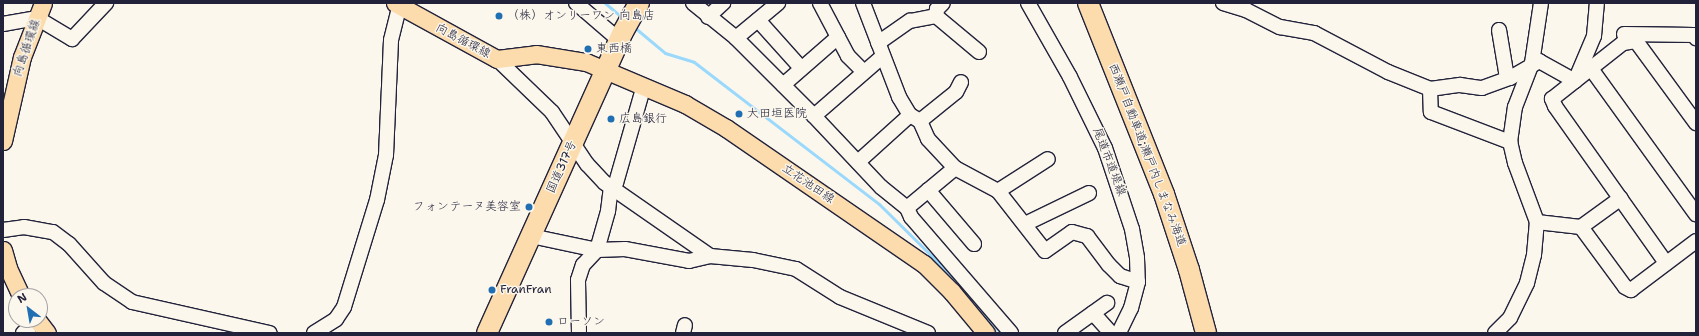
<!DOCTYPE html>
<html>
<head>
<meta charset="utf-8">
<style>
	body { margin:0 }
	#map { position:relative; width:1699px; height:336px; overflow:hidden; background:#fbf7ec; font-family:"Shantell Sans","Klee One",sans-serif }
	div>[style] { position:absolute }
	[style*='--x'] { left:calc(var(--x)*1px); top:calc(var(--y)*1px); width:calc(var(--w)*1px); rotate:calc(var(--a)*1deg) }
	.stream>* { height:3px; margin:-1.5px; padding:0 1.5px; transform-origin:1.5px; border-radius:1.5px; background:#9bd9fc }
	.roads { filter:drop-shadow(1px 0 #22223b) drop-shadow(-1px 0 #22223b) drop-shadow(0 1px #22223b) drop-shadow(0 -1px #22223b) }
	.minor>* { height:14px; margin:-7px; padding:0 7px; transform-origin:7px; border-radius:7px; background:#fbf7ec }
	.major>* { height:17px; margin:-8.5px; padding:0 8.5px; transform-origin:8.5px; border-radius:8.5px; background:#fcdcac }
	.highway>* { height:20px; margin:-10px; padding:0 10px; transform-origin:10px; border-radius:10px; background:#fcdcac }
	.dots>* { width:11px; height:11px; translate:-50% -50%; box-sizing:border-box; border:2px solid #fbf7ec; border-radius:50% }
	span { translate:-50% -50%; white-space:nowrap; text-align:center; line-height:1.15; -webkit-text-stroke:3px #fbf7ec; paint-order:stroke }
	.poi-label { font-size:12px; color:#22223b }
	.left { translate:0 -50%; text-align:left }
	.right { translate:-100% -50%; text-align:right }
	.street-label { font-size:12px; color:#22223b }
	.frame { position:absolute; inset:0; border:4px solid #22223b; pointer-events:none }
	.north { position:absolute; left:8px; top:288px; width:40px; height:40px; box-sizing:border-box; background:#fbf7ec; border:1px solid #a4a2a5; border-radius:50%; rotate:329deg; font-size:11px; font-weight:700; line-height:16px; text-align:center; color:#22223b }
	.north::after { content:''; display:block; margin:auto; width:14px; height:18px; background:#1f6fb2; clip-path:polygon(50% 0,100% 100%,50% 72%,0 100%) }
</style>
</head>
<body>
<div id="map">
	<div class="stream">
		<div style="--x:605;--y:3;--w:23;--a:40"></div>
		<div style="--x:634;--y:27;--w:40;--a:40"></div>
		<div style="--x:665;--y:53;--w:30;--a:17"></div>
		<div style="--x:694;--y:62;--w:233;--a:37.5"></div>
		<div style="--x:879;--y:204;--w:112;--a:44.6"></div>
		<div style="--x:959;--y:283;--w:65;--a:50"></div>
	</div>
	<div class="roads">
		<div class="minor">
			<div style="--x:576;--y:3;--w:57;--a:40.7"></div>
			<div style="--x:693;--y:3;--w:55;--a:39.1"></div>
			<div style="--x:736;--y:38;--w:110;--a:45"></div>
			<div style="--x:814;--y:116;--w:98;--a:46.7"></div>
			<div style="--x:881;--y:187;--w:33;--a:39"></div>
			<div style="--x:820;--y:3;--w:60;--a:62.2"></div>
			<div style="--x:848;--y:56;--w:21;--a:45"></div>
			<div style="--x:863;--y:3;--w:101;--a:69"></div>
			<div style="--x:899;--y:97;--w:21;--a:59"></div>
			<div style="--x:1028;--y:3;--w:85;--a:60.4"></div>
			<div style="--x:1070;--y:77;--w:79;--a:63.8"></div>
			<div style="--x:1105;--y:148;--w:85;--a:71.6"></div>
			<div style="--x:1132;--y:229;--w:29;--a:80"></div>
			<div style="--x:1137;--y:258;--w:24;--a:88"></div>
			<div style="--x:1138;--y:282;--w:27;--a:105"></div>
			<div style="--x:1131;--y:308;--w:28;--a:116"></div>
			<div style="--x:1223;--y:3;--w:24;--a:17"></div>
			<div style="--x:1246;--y:10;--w:38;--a:27"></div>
			<div style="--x:1280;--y:27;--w:35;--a:10"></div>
			<div style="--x:1314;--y:33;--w:84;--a:27.8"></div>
			<div style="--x:1388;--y:72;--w:45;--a:22"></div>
			<div style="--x:1430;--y:89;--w:23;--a:88"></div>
			<div style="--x:1431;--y:112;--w:85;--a:20.8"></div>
			<div style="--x:936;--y:16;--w:7;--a:-82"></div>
			<div style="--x:937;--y:9;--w:8;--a:-45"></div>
			<div style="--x:708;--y:17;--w:21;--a:-43"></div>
			<div style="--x:758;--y:20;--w:64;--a:48.1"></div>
			<div style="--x:3;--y:24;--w:35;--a:-10"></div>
			<div style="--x:37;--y:18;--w:41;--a:31"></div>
			<div style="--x:72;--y:39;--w:50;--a:-46.6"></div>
			<div style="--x:1499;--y:30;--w:43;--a:80.5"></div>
			<div style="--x:1506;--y:72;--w:7;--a:56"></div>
			<div style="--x:1624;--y:34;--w:70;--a:0.8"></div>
			<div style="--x:1694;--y:35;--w:4;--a:56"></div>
			<div style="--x:736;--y:38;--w:55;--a:-39.8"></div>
			<div style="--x:878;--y:43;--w:39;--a:-35"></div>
			<div style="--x:910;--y:21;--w:26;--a:-11"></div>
			<div style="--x:936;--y:16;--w:56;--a:39.9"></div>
			<div style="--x:497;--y:59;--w:76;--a:43.9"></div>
			<div style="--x:552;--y:112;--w:63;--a:56.1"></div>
			<div style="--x:587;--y:164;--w:26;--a:47"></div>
			<div style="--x:605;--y:183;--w:128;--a:34.8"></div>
			<div style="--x:1592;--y:70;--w:178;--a:54.2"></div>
			<div style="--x:783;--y:85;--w:73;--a:-41.1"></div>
			<div style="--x:1430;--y:89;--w:30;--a:-8"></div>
			<div style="--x:1460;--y:85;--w:22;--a:8"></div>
			<div style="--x:1482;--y:88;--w:30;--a:-20"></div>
			<div style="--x:1510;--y:78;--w:34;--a:-30"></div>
			<div style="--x:1539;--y:61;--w:41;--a:29.1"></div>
			<div style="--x:1575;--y:81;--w:49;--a:-67.1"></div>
			<div style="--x:1594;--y:36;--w:33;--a:-85"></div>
			<div style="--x:814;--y:116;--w:91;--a:-41"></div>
			<div style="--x:920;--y:121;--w:20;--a:66"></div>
			<div style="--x:928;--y:139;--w:40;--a:47"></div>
			<div style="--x:955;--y:168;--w:49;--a:28.1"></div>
			<div style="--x:998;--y:191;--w:76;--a:51.9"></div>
			<div style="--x:1045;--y:251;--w:33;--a:-35"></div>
			<div style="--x:1072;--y:232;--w:16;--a:15"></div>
			<div style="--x:1087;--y:236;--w:36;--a:53"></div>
			<div style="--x:1109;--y:265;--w:16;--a:45"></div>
			<div style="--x:1120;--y:276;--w:19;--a:18"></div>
			<div style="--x:858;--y:162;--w:70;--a:-42.1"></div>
			<div style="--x:910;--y:115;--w:12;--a:31"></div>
			<div style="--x:920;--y:121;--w:46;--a:-38.9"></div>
			<div style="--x:956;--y:92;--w:11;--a:-63"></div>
			<div style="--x:955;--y:168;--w:62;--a:140.2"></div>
			<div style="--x:907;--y:208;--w:10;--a:66"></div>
			<div style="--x:911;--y:217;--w:153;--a:49.2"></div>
			<div style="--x:928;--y:190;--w:71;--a:49.6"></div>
			<div style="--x:998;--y:191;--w:59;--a:-32.6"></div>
			<div style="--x:1537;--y:222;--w:44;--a:6.5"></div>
			<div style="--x:1581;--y:227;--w:49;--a:-35.9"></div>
			<div style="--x:1025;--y:224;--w:71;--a:-25.8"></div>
			<div style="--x:1581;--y:227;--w:74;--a:53.7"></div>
			<div style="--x:1625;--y:287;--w:7;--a:27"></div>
			<div style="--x:1631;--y:290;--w:81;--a:-37"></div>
			<div style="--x:3;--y:230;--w:21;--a:-8"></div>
			<div style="--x:24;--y:227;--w:29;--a:10"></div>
			<div style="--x:53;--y:232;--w:20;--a:37"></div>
			<div style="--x:69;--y:244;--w:52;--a:48.1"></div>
			<div style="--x:104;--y:283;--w:34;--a:34"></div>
			<div style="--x:132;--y:302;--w:141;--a:12.7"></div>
			<div style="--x:531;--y:236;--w:67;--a:12"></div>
			<div style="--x:597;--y:250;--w:28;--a:-2"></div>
			<div style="--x:625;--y:249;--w:65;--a:10.6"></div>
			<div style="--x:689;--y:261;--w:22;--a:-13"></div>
			<div style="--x:710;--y:256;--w:43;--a:5.3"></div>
			<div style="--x:753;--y:260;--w:44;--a:11.8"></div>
			<div style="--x:796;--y:269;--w:52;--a:32.5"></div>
			<div style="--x:840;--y:297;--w:95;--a:22.2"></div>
			<div style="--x:1666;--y:263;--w:192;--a:-125.3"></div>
			<div style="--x:1555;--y:106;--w:8;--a:-113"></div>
			<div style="--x:1552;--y:99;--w:90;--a:-38.3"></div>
			<div style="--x:1623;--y:43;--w:13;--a:-9"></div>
			<div style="--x:1636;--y:41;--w:102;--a:53.8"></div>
			<div style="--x:1093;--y:313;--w:27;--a:48"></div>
			<div style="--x:23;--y:333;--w:20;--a:-41"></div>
			<div style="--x:314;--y:333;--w:26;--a:-32"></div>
			<div style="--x:336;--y:319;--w:14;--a:-56"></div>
			<div style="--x:344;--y:307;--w:112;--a:-72.9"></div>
			<div style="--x:377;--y:200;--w:46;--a:-78.7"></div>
			<div style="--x:386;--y:155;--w:115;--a:-87.5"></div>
			<div style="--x:391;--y:40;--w:38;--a:-76"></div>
			<div style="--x:579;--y:333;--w:53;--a:-91.1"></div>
			<div style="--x:578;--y:280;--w:16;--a:-72"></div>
			<div style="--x:583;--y:265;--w:21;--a:-47"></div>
			<div style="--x:597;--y:250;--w:41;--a:-74.2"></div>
			<div style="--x:608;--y:211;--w:24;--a:-83"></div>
			<div style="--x:611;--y:187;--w:6;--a:-39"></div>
			<div style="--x:616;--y:183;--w:98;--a:-74"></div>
			<div style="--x:683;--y:333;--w:8;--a:-76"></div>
			<div style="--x:1065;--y:333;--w:52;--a:-35.5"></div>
			<div style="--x:1495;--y:333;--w:21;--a:-45"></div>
			<div style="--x:1510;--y:318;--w:39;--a:-64"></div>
			<div style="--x:1527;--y:283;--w:29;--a:-76"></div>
			<div style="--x:1534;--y:255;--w:33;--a:-85"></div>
			<div style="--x:1537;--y:222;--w:63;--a:-110.4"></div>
			<div style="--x:1515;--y:163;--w:22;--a:-103"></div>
			<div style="--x:1510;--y:142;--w:35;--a:-82"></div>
			<div style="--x:1515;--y:107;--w:47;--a:-68.9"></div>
			<div style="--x:1532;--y:63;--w:61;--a:-81.5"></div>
		</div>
		<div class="major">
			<div style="--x:395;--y:3;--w:116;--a:28.8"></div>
			<div style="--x:497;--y:59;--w:39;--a:-7"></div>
			<div style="--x:536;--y:54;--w:51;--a:9.1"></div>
			<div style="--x:586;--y:62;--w:108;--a:23"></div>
			<div style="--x:685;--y:104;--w:48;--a:30.3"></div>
			<div style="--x:726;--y:128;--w:240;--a:34.5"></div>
			<div style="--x:924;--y:264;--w:40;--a:45"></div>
			<div style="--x:952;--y:292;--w:53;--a:50.3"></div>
			<div style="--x:3;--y:141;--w:86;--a:-77.3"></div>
			<div style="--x:22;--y:57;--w:58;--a:-68.7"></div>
			<div style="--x:3;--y:250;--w:19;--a:74"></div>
			<div style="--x:8;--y:268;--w:31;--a:65"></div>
			<div style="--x:37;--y:320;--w:16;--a:52"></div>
		</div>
		<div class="highway">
			<div style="--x:1088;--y:3;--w:206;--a:68.3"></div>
			<div style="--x:1164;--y:194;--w:80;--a:71.8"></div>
			<div style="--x:1189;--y:270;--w:65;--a:74.9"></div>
			<div style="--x:487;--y:333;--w:330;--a:-65.7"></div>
			<div style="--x:623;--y:32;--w:33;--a:-61"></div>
		</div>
	</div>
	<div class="dots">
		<div style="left:499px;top:16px;background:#1f6fb2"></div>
		<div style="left:588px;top:49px;background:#1f6fb2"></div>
		<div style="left:739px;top:114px;background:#1f6fb2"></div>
		<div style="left:611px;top:119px;background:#1f6fb2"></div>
		<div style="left:529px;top:207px;background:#1f6fb2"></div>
		<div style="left:492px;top:290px;background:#1f6fb2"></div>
		<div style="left:549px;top:322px;background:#1f6fb2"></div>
	</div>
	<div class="poi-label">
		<span class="left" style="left:507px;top:16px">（株）オンリーワン 向島店</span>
		<span class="left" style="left:596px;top:49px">東西橋</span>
		<span class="left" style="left:747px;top:114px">大田垣医院</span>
		<span class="left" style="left:619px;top:119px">広島銀行</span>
		<span class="right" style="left:521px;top:207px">フォンテーヌ美容室</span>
		<span class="left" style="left:500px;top:290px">FranFran</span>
		<span class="left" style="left:557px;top:322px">ローソン</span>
	</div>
	<div class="street-label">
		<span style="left:463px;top:41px;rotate:28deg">向島循環線</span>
		<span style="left:27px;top:48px;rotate:-71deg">向島循環線</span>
		<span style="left:1147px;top:155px;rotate:69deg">西瀬戸自動車道;瀬戸内しまなみ海道</span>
		<span style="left:1109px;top:162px;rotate:69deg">尾道市道堤線</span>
		<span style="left:562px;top:167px;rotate:-66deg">国道317号</span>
		<span style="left:808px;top:184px;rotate:34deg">立花池田線</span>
	</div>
	<div class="frame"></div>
	<div class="north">N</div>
</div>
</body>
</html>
